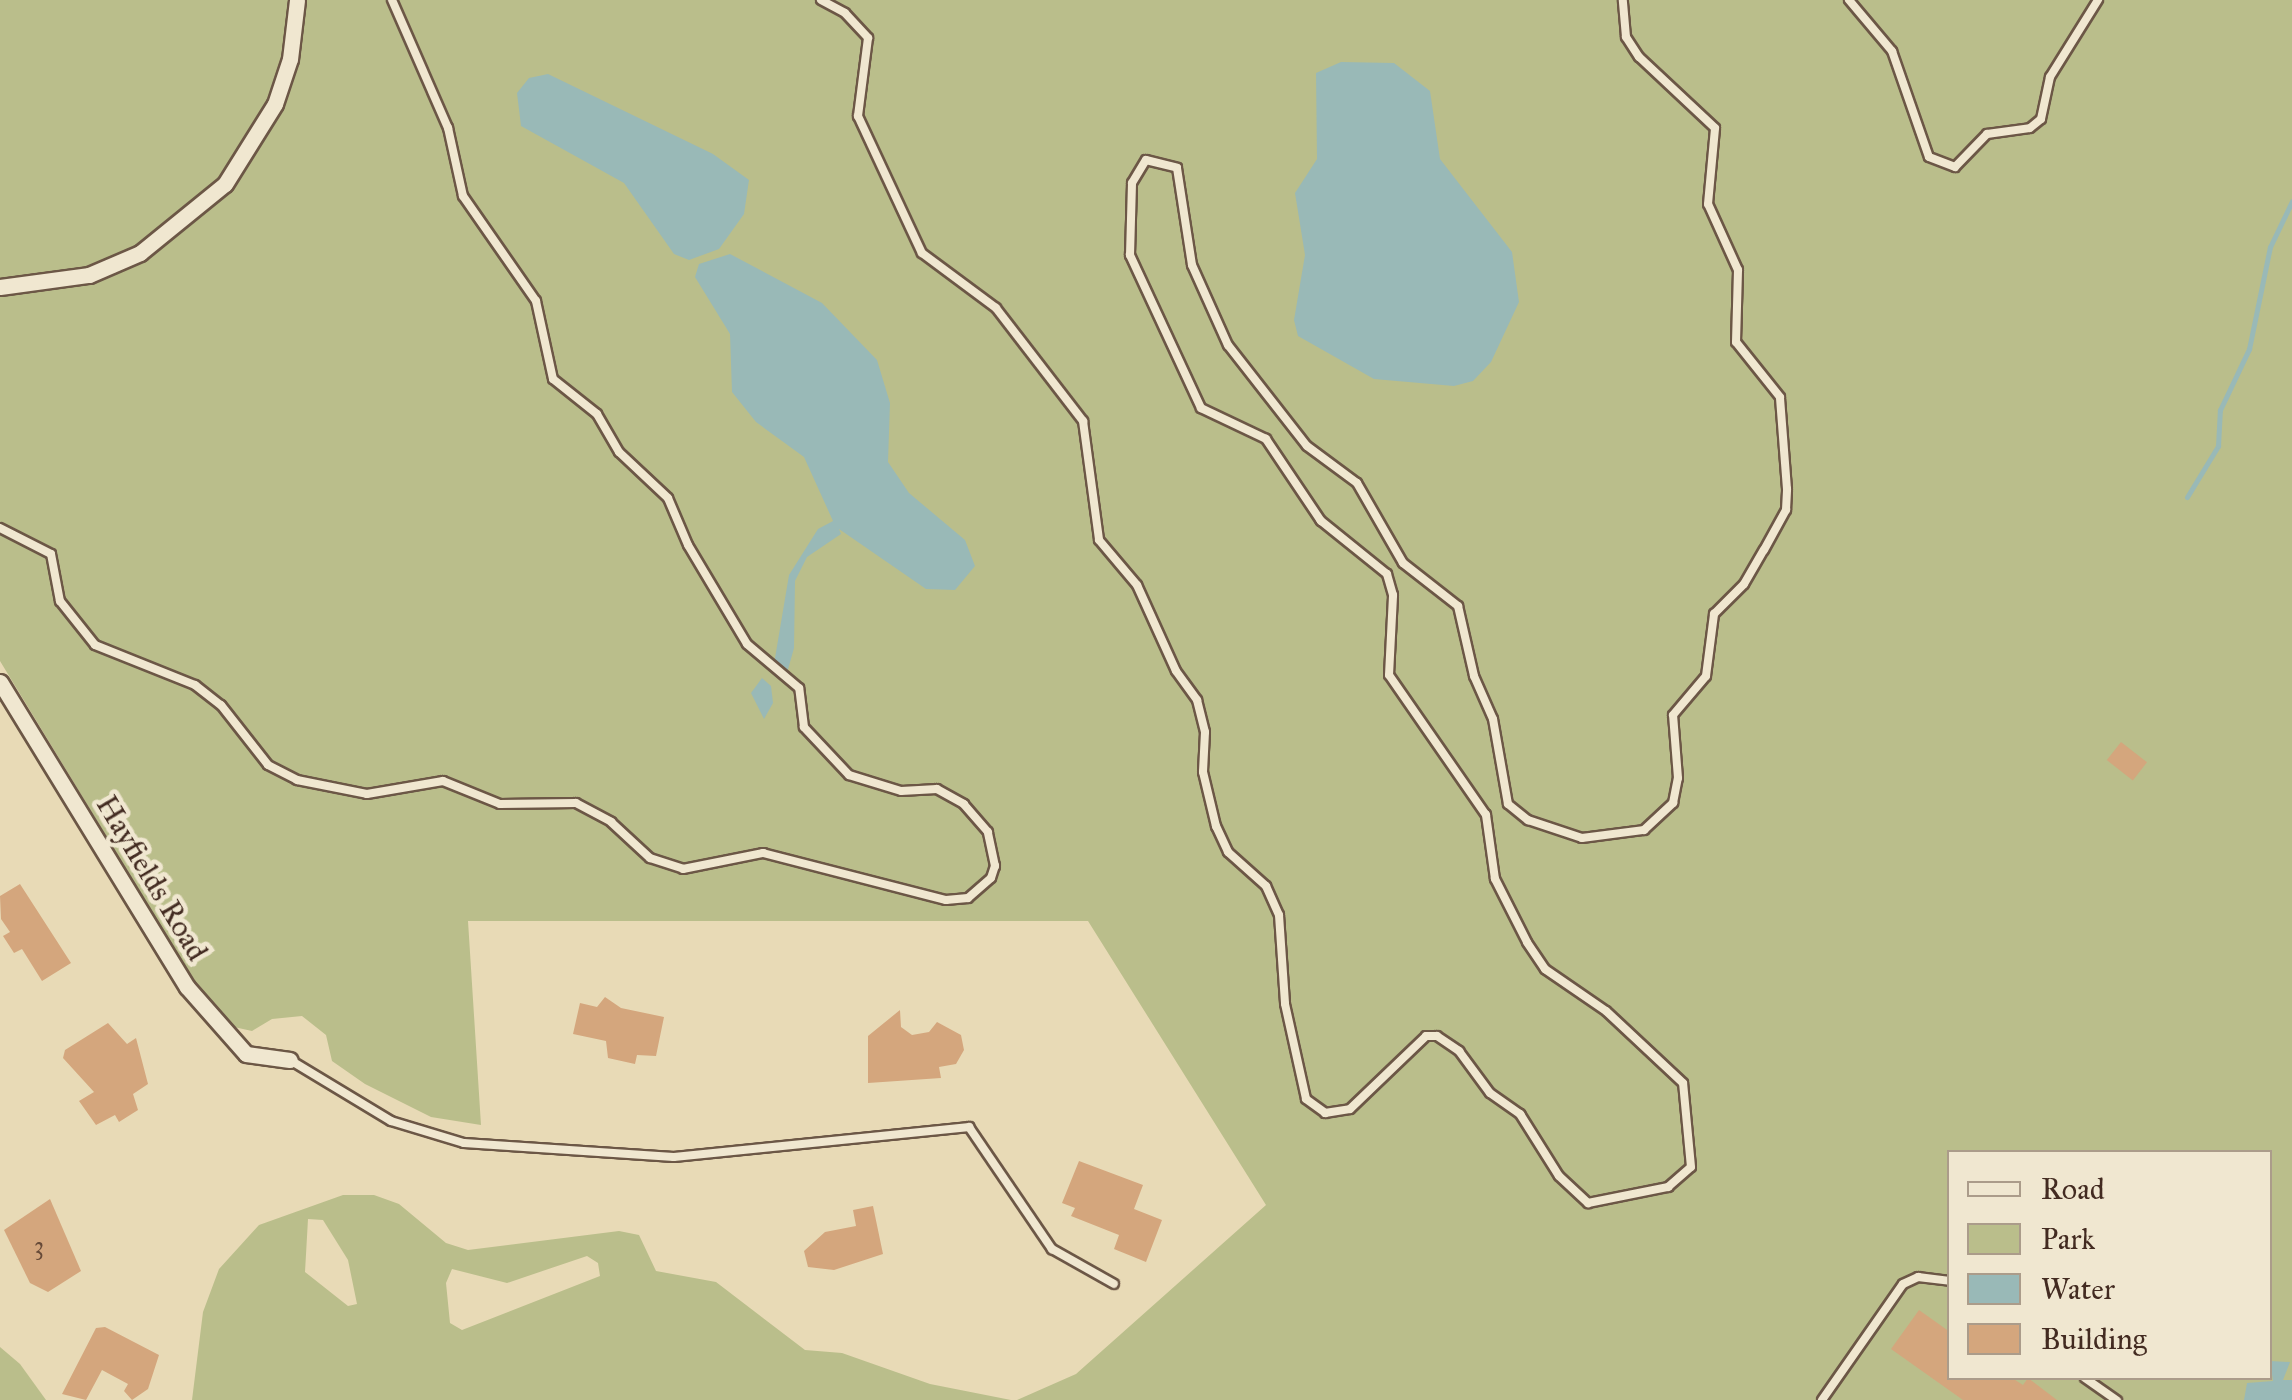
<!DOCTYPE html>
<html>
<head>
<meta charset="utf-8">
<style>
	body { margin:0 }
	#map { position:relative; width:2292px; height:1400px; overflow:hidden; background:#e8dab6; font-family:"IM FELL Great Primer",serif }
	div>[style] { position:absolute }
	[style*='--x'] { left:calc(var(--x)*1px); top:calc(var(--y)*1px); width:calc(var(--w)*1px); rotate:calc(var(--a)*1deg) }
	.green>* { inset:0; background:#babe8b }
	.water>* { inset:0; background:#99b9b7 }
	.stream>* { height:5px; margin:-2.5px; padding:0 2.5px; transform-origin:2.5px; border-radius:2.5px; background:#99b9b7 }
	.building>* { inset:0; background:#d4a67d; transform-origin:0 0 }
	.roads { filter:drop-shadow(2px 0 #6c5746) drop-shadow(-2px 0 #6c5746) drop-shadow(0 2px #6c5746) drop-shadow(0 -2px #6c5746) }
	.lane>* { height:8px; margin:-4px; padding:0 4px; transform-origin:4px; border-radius:4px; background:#f0e7d0 }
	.street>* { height:15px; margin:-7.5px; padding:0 7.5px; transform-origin:7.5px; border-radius:7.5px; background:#f0e7d0 }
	span { translate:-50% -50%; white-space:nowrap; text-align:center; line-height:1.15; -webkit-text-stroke:9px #f0e7d0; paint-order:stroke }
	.number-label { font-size:25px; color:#674a38 }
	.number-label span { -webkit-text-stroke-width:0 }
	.street-label { font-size:30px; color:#432b21 }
	.legend { position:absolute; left:1947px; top:1150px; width:325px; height:230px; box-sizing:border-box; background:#f0e7d0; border:2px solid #ab9c8a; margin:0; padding:12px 18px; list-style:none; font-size:30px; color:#432b21 }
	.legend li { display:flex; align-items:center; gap:20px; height:50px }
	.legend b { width:50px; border:2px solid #ab9c8a }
</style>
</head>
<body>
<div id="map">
	<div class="green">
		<div style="clip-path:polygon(evenodd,0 0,2292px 0,2292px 1400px,1017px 1400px,1076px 1374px,1266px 1205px,1088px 921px,468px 921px,481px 1125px,431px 1117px,365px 1084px,332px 1061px,326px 1035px,302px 1016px,272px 1019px,252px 1031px,234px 1027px,195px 982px,0 661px,0 0,1950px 1152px,2270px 1152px,2270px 1378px,1950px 1378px,1950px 1152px)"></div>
		<div style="clip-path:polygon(evenodd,343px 1195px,374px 1195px,399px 1204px,446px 1243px,468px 1250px,619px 1231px,639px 1235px,656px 1271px,716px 1282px,805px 1350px,842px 1353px,930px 1384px,1011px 1400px,192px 1400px,203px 1312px,219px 1269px,259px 1225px,343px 1195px,308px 1219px,323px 1220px,348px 1260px,357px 1304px,348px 1306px,305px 1272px,308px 1219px,343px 1195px,587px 1256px,598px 1263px,600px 1276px,462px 1330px,450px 1323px,446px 1283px,452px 1269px,507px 1283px,587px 1256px)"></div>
		<div style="clip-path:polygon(0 1347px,20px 1364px,46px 1400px,0 1400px)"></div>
	</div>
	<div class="water">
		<div style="clip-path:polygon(1341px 62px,1394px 63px,1430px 91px,1440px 159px,1512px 252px,1519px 302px,1491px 362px,1473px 381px,1454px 386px,1374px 379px,1298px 336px,1294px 320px,1305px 255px,1295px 193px,1317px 159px,1316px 73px)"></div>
		<div style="clip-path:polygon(548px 74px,713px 154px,749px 180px,744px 214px,719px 249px,689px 260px,674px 254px,624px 183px,521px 126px,517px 93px,529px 78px)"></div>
		<div style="clip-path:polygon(730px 254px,822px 303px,877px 360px,890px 403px,888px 462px,909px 493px,965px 540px,975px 566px,955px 590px,926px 589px,839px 529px,841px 534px,807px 557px,795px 581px,794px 648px,787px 673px,774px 664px,789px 575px,818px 529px,833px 521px,804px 457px,756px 422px,732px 392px,730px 334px,695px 277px,699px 264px)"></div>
		<div style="clip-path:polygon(762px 678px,771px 686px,773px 703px,764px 719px,751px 693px)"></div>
		<div style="clip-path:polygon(2270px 1361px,2290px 1362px,2283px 1380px,2292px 1380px,2292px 1400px,2244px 1400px,2247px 1383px,2273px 1381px)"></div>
	</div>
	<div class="stream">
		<div style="--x:2187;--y:497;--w:60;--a:-58.7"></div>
		<div style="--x:2218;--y:446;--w:36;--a:-87"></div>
		<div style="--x:2220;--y:410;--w:68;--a:-64.6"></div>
		<div style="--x:2249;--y:349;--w:104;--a:-78.4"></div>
		<div style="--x:2270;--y:247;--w:51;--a:-64.4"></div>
	</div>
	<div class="building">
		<div style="left:2121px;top:742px;width:33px;height:23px;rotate:38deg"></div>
		<div style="clip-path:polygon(20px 884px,71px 963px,42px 981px,22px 949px,14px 953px,3px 936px,10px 932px,1px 919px,0 896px)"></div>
		<div style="clip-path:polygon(605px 997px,621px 1008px,664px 1017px,656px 1056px,637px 1055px,635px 1064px,608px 1058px,606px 1041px,573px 1034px,580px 1003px,597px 1007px)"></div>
		<div style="clip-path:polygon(900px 1010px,901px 1027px,912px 1035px,929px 1032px,937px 1022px,961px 1035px,964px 1050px,956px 1064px,939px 1067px,941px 1078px,868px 1083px,868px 1036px)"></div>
		<div style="clip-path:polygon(108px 1023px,127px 1044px,136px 1038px,148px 1084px,133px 1094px,138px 1110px,119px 1122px,115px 1115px,96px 1125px,79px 1101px,94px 1092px,63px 1058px,65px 1050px)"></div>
		<div style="clip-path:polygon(1079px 1161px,1143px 1185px,1134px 1209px,1162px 1220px,1146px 1262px,1114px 1249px,1119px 1235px,1071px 1216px,1075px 1208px,1062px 1203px)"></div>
		<div style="clip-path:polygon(50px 1199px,81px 1271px,48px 1292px,30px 1283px,4px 1230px)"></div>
		<div style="clip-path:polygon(873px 1206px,883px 1254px,834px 1270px,808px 1267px,804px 1251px,825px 1232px,856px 1226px,853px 1210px)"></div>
		<div style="clip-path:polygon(1919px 1310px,1950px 1332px,1950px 1378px,2012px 1378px,2023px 1385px,2028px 1378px,2057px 1400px,1963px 1400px,1891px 1349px)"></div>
		<div style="clip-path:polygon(105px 1327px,159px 1355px,148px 1389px,132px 1400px,124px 1391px,128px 1384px,102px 1370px,86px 1400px,62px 1394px,96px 1328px)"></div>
	</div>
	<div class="roads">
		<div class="lane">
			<div style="--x:821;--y:0;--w:27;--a:28"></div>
			<div style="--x:845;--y:13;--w:34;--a:47"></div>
			<div style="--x:868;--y:38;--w:79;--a:97.3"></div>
			<div style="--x:858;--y:116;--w:151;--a:65"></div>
			<div style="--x:922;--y:253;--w:92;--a:36.6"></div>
			<div style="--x:996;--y:308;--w:143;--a:52.4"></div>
			<div style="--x:1083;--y:421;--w:120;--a:82.3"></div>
			<div style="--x:1099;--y:540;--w:59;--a:49.8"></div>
			<div style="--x:1137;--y:585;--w:94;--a:65.6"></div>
			<div style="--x:1176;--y:671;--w:36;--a:54"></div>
			<div style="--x:1197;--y:700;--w:33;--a:76"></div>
			<div style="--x:1205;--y:732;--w:40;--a:92.9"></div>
			<div style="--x:1203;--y:772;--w:56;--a:76.5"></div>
			<div style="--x:1216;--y:826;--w:29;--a:65"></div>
			<div style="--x:1228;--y:852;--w:51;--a:41.8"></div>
			<div style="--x:1266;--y:886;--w:32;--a:66"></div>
			<div style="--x:1279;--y:915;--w:89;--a:86.1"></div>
			<div style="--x:1285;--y:1004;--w:97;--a:77.5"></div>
			<div style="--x:1306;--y:1099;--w:24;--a:36"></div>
			<div style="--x:1325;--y:1113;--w:25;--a:-9"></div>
			<div style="--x:1350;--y:1109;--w:105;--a:-43.8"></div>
			<div style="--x:1426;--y:1036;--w:11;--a:0"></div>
			<div style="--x:1437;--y:1036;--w:27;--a:34"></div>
			<div style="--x:1459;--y:1051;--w:52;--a:53.6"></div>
			<div style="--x:1490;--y:1093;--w:37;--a:35"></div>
			<div style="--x:1520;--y:1114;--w:73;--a:57.8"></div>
			<div style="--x:1559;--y:1176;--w:40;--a:43"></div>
			<div style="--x:1588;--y:1203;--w:82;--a:-11.3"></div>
			<div style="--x:1668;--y:1187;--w:30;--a:-41"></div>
			<div style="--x:1691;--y:1167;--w:84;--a:-95.4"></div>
			<div style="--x:1683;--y:1083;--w:105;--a:-136.9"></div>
			<div style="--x:1606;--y:1011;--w:74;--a:-145.5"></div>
			<div style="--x:1545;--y:969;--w:32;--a:-124"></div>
			<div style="--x:1527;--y:942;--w:71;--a:-116.9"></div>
			<div style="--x:1495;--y:879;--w:65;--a:-98"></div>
			<div style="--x:1486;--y:815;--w:170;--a:-124.7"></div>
			<div style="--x:1389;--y:675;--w:80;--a:-87.1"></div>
			<div style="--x:1393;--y:595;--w:22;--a:-106"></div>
			<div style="--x:1387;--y:574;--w:85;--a:-141.2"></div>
			<div style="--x:1321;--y:521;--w:99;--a:-123.9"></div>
			<div style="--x:1266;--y:439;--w:72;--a:-154.5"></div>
			<div style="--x:1201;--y:408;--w:169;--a:-114.9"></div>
			<div style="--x:1130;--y:255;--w:72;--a:-88.4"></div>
			<div style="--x:1132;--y:183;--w:27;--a:-59"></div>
			<div style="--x:1146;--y:160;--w:32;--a:14"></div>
			<div style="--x:1177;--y:168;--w:98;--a:81.2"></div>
			<div style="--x:1192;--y:265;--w:88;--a:65.8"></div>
			<div style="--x:1228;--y:345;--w:128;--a:52"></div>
			<div style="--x:1307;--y:446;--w:62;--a:36.5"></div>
			<div style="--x:1357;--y:483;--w:92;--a:60.1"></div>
			<div style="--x:1403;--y:563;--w:70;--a:38"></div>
			<div style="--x:1458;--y:606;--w:72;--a:77.1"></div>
			<div style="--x:1474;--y:676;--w:47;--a:66.2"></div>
			<div style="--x:1493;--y:719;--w:86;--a:80"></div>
			<div style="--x:1508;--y:804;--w:26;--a:39"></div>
			<div style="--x:1528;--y:820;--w:57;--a:18.4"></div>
			<div style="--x:1582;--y:838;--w:63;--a:-7.4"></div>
			<div style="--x:1644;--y:830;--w:40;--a:-43"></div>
			<div style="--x:1673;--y:803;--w:25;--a:-79"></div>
			<div style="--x:1678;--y:778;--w:63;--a:-94.5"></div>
			<div style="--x:1673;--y:715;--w:51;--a:-49.8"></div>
			<div style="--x:1706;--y:676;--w:63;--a:-82.6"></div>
			<div style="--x:1714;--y:614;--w:42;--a:-45"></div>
			<div style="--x:1744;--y:584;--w:39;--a:-60"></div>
			<div style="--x:1764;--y:550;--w:46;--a:-61.2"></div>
			<div style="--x:1786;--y:510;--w:21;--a:-87"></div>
			<div style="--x:1787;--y:489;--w:92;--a:-94.4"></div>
			<div style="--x:1780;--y:397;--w:70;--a:-128.7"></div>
			<div style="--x:1736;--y:342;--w:72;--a:-88.4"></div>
			<div style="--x:1738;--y:270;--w:72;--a:-114.4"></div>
			<div style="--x:1708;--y:204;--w:76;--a:-84.7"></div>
			<div style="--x:1715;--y:128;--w:104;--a:-136.9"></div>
			<div style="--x:1639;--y:57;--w:24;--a:-123"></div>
			<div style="--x:1626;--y:37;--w:37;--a:-95"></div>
			<div style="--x:1849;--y:0;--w:67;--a:49.9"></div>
			<div style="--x:1892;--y:51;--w:112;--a:70.8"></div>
			<div style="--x:1929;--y:157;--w:28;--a:21"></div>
			<div style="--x:1955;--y:167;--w:46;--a:-45.9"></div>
			<div style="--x:1987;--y:134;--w:43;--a:-7.9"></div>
			<div style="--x:2030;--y:128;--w:14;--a:-39"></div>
			<div style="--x:2041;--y:119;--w:43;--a:-77.9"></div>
			<div style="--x:2050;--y:77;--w:91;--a:-58.1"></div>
			<div style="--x:0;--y:528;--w:57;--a:27"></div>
			<div style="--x:51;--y:554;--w:48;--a:79.2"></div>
			<div style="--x:60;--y:601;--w:56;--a:51.5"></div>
			<div style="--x:95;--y:645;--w:108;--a:21.8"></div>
			<div style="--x:195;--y:685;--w:33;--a:38"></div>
			<div style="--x:221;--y:705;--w:76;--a:51.9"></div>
			<div style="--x:268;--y:765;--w:33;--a:27"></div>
			<div style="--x:297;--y:780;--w:71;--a:11.3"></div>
			<div style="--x:367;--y:794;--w:77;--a:-9.7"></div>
			<div style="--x:443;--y:781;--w:61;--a:22"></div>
			<div style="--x:500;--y:804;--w:76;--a:-0.8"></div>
			<div style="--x:576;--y:803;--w:40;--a:28"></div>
			<div style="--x:611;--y:822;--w:53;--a:42.7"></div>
			<div style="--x:650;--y:858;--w:35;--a:18"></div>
			<div style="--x:683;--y:869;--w:82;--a:-11.3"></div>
			<div style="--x:763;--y:853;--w:189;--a:14.4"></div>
			<div style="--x:946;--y:900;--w:22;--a:-5"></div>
			<div style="--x:968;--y:898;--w:30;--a:-41"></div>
			<div style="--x:991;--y:878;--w:13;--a:-72"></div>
			<div style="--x:995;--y:866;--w:35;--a:-102"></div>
			<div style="--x:988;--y:832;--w:37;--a:-131"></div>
			<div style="--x:964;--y:804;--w:31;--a:-151"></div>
			<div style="--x:937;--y:789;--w:36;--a:177"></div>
			<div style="--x:901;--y:791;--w:54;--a:-162.9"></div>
			<div style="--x:849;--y:775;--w:66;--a:-133.2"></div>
			<div style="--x:804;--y:727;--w:39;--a:-97"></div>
			<div style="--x:799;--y:688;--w:68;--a:-139.8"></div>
			<div style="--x:747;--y:644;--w:115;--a:-120.8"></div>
			<div style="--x:688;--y:545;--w:51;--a:-113.1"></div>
			<div style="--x:668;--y:498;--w:67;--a:-136.8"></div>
			<div style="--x:619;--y:452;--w:44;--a:-120.1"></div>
			<div style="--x:597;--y:414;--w:56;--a:-141.5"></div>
			<div style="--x:553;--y:379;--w:80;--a:-102.3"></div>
			<div style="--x:536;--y:301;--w:128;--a:-124.8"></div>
			<div style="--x:463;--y:196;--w:70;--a:-102.4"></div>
			<div style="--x:448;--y:128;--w:140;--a:-113.6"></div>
			<div style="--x:290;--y:1060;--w:118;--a:31.1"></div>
			<div style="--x:391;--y:1121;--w:76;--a:16.8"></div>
			<div style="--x:464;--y:1143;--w:210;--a:3.8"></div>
			<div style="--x:674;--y:1157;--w:297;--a:-5.8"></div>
			<div style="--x:969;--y:1127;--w:148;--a:55.8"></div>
			<div style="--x:1052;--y:1249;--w:71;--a:29.4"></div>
			<div style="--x:2085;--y:1378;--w:39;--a:35"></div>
			<div style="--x:1822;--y:1400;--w:141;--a:-55.1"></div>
			<div style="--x:1903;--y:1284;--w:17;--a:-25"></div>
			<div style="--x:1918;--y:1277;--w:32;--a:7"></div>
		</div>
		<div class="street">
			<div style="--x:0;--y:287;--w:90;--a:-7.7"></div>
			<div style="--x:89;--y:275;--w:56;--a:-23.3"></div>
			<div style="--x:140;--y:253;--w:109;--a:-39.1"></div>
			<div style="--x:225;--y:184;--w:94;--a:-58"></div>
			<div style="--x:275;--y:104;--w:47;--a:-71.6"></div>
			<div style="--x:290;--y:59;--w:59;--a:-83.2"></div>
			<div style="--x:0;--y:682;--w:358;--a:58.5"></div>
			<div style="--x:187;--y:987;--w:89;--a:48.6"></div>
			<div style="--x:246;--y:1054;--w:44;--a:7.8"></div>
		</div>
	</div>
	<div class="number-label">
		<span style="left:39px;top:1246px">3</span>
	</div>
	<div class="street-label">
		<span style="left:152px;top:878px;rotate:59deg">Hayfields Road</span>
	</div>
	<ul class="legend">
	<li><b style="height:12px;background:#f0e7d0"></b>Road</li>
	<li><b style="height:28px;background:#babe8b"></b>Park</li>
	<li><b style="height:28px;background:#99b9b7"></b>Water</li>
	<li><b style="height:28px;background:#d4a67d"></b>Building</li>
	</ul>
</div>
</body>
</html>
